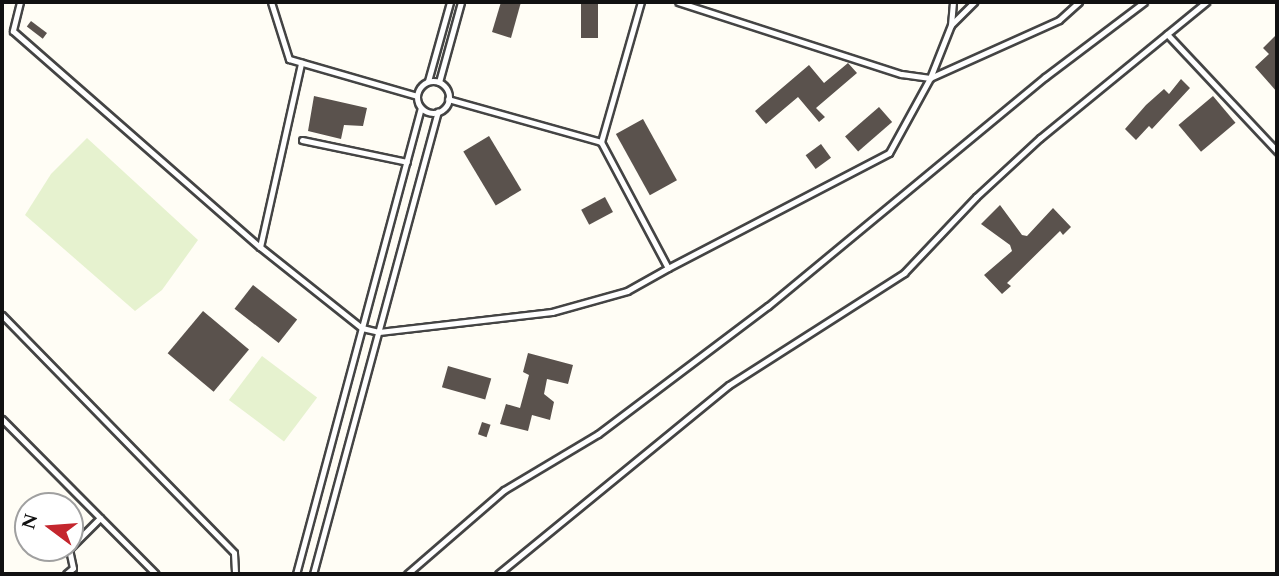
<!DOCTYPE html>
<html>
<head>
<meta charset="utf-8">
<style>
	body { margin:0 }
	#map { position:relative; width:1279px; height:576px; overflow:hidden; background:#fffdf5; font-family:Spectral,serif }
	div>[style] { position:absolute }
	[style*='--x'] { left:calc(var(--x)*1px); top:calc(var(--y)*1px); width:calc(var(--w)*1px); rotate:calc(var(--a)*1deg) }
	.pitch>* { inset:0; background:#e6f2cf; transform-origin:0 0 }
	.building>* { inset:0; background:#5a524d; transform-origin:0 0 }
	.roads { filter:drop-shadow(2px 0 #444) drop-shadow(-2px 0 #444) drop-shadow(0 2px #444) drop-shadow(0 -2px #444) }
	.lane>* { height:5px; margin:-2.5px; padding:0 2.5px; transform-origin:2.5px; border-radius:2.5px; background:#fff }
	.lane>.ring { margin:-2.5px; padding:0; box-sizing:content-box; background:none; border:5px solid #fff; border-radius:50% }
	span { translate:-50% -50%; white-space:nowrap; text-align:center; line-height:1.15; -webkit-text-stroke:7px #fff; paint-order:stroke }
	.frame { position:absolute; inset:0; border:4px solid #111; pointer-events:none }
	.north { position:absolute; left:14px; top:492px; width:70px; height:70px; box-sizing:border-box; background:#fff; border:2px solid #a0a0a0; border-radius:50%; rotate:286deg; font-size:19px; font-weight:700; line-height:28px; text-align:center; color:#111 }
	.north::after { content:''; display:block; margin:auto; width:24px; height:32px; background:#c4262e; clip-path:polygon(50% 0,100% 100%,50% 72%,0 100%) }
</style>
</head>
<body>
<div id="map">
	<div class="pitch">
		<div style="clip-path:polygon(87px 138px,198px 240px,162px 290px,135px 311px,25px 215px,51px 174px)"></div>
		<div style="left:262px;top:356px;width:69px;height:55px;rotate:37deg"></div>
	</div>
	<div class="building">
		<div style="clip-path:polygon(501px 2px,521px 2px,511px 38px,492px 32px)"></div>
		<div style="left:581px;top:2px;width:17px;height:36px"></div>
		<div style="left:31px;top:21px;width:20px;height:7px;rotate:37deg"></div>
		<div style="clip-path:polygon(1277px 34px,1277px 92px,1255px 67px,1269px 54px,1263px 48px)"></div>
		<div style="clip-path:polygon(848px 63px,857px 73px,816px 108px,825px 117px,819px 122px,798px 97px,766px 124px,755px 111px,809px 65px,824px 83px)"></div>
		<div style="clip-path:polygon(1181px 79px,1190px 88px,1152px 129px,1149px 126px,1136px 140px,1125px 129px,1146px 105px,1164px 89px,1169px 94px)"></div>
		<div style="clip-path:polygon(314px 96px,367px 108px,363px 126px,344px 125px,341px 139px,308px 131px)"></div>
		<div style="left:1213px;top:96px;width:35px;height:45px;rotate:50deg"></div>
		<div style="left:879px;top:107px;width:20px;height:45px;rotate:49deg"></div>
		<div style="left:643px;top:119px;width:70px;height:31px;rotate:61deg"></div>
		<div style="left:489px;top:136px;width:63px;height:30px;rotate:59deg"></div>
		<div style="left:821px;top:144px;width:17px;height:19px;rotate:54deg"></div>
		<div style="left:605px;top:197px;width:17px;height:27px;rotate:62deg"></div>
		<div style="clip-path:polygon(1000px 205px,1022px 235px,1027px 236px,1053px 208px,1071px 227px,1063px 235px,1060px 231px,1007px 283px,1011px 286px,1002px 294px,984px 275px,1012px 251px,1010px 245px,981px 224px)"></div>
		<div style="left:253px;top:285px;width:56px;height:30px;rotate:38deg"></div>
		<div style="left:203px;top:311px;width:60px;height:55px;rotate:40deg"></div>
		<div style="clip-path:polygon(528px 353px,573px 365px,568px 384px,547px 379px,544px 394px,554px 402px,550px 420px,532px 415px,528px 431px,500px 424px,506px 404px,520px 408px,529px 375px,523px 372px)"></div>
		<div style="left:448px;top:366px;width:45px;height:22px;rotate:16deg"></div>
		<div style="left:482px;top:422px;width:9px;height:13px;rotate:18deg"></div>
	</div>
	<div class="roads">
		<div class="lane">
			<div style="--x:20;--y:2;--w:30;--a:104"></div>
			<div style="--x:13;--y:31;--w:328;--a:41.2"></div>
			<div style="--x:260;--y:247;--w:130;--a:38.5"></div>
			<div style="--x:362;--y:328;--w:17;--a:13"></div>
			<div style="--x:379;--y:332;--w:174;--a:-6.6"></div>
			<div style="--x:552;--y:312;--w:78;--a:-15.6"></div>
			<div style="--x:627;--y:291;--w:47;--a:-29.3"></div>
			<div style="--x:668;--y:268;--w:143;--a:-118"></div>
			<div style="--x:271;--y:2;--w:60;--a:72.5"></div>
			<div style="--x:289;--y:59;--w:133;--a:16.1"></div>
			<div style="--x:951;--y:25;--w:33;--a:-45"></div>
			<div style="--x:1167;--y:34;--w:161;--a:46.8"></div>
			<div style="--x:930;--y:78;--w:141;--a:-24.2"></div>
			<div style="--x:1059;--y:20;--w:27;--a:-42"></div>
			<div style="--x:930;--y:78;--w:57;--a:-68.4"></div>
			<div style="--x:951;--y:25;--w:23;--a:-85"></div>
			<div style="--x:428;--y:81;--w:82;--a:-74.4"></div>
			<div class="ring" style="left:417px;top:81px;width:27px;height:27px"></div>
			<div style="--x:439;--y:82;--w:83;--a:-74.6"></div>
			<div style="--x:448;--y:99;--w:159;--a:15.7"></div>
			<div style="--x:601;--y:142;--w:146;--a:-74.1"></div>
			<div style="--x:302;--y:140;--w:107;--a:11.8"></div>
			<div style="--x:260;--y:247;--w:189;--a:-77.4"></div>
			<div style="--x:668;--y:268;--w:249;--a:-27.5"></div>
			<div style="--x:889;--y:153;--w:85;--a:-61.3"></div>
			<div style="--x:930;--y:78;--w:29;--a:-172"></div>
			<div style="--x:901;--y:74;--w:234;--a:-162.1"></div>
			<div style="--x:2;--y:315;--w:332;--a:45.7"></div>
			<div style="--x:234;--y:553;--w:21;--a:87"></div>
			<div style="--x:2;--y:419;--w:218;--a:45.2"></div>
			<div style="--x:66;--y:574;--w:9;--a:-41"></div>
			<div style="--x:73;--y:568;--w:19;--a:-102"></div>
			<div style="--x:69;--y:549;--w:44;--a:-45"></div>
			<div style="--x:296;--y:574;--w:482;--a:-75"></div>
			<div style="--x:313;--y:574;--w:479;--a:-74.9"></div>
			<div style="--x:407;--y:574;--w:128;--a:-40.9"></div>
			<div style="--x:504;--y:490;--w:109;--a:-30.8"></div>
			<div style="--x:598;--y:434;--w:213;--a:-37"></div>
			<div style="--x:768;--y:306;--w:359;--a:-39.6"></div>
			<div style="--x:1045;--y:77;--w:124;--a:-37.1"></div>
			<div style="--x:498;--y:574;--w:298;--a:-39.3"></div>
			<div style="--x:729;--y:385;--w:208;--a:-32.6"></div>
			<div style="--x:904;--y:273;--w:105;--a:-46.5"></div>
			<div style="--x:976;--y:197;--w:87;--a:-42.7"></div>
			<div style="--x:1040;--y:138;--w:215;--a:-39.3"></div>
		</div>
	</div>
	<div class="frame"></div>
	<div class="north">N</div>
</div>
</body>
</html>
